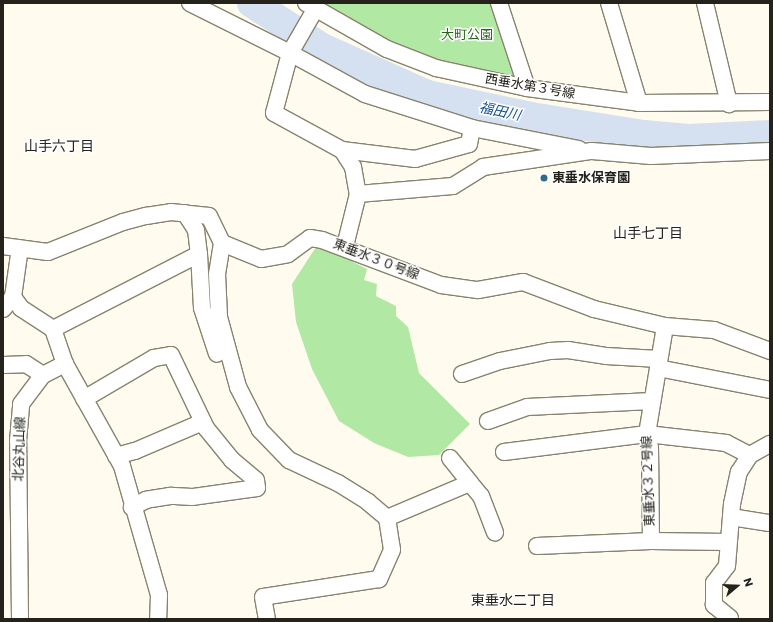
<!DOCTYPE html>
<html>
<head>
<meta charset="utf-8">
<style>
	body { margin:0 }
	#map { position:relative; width:773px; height:622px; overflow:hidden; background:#fffbee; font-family:Poppins,"Noto Sans JP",sans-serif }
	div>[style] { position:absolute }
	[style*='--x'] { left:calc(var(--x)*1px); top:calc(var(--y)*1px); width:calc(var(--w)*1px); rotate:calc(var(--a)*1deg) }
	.green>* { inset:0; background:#b1e8a4 }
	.river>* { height:30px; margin:-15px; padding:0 15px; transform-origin:15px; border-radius:15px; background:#d5e1f0 }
	.roads { filter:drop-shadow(1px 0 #88836e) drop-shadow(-1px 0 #88836e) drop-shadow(0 1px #88836e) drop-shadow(0 -1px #88836e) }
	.minor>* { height:16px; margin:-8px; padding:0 8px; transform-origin:8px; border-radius:8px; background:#fff }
	.dots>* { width:11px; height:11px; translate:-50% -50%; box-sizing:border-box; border:2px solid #fff; border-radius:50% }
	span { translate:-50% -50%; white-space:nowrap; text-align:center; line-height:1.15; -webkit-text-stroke:3px #fff; paint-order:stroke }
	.park-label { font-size:13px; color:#29621a }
	.street-label { font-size:13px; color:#24221a }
	.poi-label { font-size:13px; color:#24221a; font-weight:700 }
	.left { translate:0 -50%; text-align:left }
	.water-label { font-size:14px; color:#155392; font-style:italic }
	.neighbourhood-label { font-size:14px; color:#24221a }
	.frame { position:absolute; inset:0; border:4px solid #24221a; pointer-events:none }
	.north { position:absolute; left:717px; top:566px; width:40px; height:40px; -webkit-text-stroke:3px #fff; paint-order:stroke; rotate:71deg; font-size:11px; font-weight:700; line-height:16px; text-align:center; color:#24221a }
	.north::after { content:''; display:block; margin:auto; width:14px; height:18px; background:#24221a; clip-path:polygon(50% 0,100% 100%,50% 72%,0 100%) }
</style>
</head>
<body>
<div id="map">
	<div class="green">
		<div style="clip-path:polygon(321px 3px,490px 3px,515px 79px,474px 71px,394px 45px)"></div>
		<div style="clip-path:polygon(318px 244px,367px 269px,364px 280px,377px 284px,376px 296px,396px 306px,396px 316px,408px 327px,419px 373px,470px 424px,439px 455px,408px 457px,374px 443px,339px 421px,312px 369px,296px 322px,292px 284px)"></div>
	</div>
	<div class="river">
		<div style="--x:252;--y:3;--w:83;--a:32.7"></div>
		<div style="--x:322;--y:48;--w:115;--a:24.1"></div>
		<div style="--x:427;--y:95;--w:106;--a:11.9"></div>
		<div style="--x:531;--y:117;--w:114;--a:9.1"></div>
		<div style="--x:644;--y:135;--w:45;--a:5.1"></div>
		<div style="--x:689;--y:139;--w:81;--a:-2.8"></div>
	</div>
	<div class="roads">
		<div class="minor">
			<div style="--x:190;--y:3;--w:112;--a:26.6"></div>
			<div style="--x:290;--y:53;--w:62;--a:104.9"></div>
			<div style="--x:274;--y:113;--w:77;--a:28.6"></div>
			<div style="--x:342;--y:150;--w:20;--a:57"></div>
			<div style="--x:353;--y:167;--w:27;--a:80"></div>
			<div style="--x:358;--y:194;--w:54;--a:104"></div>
			<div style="--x:306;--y:3;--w:93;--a:29.6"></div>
			<div style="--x:387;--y:49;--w:53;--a:21.2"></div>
			<div style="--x:436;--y:68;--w:93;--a:12.4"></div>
			<div style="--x:527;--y:88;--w:113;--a:7.6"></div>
			<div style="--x:639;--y:103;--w:131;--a:-0.4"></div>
			<div style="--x:499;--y:3;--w:89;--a:71.8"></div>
			<div style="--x:609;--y:3;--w:104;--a:73.3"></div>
			<div style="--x:705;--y:3;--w:104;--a:76.6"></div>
			<div style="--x:316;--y:8;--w:52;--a:120"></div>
			<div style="--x:290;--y:53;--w:85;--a:28.7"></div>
			<div style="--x:365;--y:94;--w:112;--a:17.6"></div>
			<div style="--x:472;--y:128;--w:109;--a:11.1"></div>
			<div style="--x:342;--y:150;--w:74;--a:7"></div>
			<div style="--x:415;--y:159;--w:56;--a:-15.5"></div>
			<div style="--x:469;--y:144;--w:16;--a:-79"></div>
			<div style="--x:358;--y:194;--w:95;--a:-4.8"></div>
			<div style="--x:453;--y:186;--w:36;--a:-32"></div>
			<div style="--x:483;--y:167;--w:110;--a:-8.4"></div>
			<div style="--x:592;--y:151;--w:59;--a:4.8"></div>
			<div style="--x:651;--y:156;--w:119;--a:-2.4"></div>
			<div style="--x:185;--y:213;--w:20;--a:57"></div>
			<div style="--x:196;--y:230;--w:24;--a:83"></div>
			<div style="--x:222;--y:243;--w:31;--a:99"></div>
			<div style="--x:217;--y:274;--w:43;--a:87.3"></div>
			<div style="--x:219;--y:317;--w:73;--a:74.8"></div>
			<div style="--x:238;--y:387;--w:48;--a:62.9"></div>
			<div style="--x:260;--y:430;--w:42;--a:46"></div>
			<div style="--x:289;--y:460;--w:54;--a:25.1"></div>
			<div style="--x:338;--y:483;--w:36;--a:32"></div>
			<div style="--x:368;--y:502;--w:25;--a:40"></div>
			<div style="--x:387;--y:518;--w:32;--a:81"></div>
			<div style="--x:392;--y:550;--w:32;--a:114"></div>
			<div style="--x:379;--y:579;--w:117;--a:171.2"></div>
			<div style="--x:263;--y:597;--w:22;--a:80"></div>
			<div style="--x:3;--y:246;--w:45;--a:7.6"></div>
			<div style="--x:48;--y:252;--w:81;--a:-21.8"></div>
			<div style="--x:123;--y:222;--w:24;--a:-15"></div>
			<div style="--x:146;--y:216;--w:25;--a:-9"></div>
			<div style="--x:171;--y:212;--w:38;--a:6"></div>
			<div style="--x:209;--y:216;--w:30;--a:64"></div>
			<div style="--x:222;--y:243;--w:42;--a:22.3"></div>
			<div style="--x:261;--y:259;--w:27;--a:-10"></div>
			<div style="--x:288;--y:254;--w:27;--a:-36"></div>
			<div style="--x:310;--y:238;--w:12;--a:9"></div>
			<div style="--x:322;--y:240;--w:127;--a:20.7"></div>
			<div style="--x:441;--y:285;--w:37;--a:8"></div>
			<div style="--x:478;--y:290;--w:46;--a:-10.1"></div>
			<div style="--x:523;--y:282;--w:76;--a:20.8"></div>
			<div style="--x:594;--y:309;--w:73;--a:13.5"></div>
			<div style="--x:665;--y:326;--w:49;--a:4.7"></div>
			<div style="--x:714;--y:330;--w:60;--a:20.6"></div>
			<div style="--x:3;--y:309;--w:16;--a:-50"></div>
			<div style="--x:53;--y:329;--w:164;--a:-27.2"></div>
			<div style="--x:199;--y:254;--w:54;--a:86.8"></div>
			<div style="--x:202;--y:308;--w:48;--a:71.9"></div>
			<div style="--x:65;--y:364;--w:117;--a:60.8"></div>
			<div style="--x:122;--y:466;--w:134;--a:74"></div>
			<div style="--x:159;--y:595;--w:24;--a:92"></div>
			<div style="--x:3;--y:365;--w:23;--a:-2"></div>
			<div style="--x:26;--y:364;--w:20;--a:33"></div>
			<div style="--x:658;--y:368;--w:114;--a:11.1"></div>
			<div style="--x:462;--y:374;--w:40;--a:-18.9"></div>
			<div style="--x:500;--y:361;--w:51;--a:-11.3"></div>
			<div style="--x:550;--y:351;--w:18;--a:-3"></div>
			<div style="--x:568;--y:350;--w:38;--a:9"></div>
			<div style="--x:606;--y:356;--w:53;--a:3.2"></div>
			<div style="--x:84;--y:399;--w:81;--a:-30.4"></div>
			<div style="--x:154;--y:358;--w:17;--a:-10"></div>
			<div style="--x:171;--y:355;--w:81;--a:64.4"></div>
			<div style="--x:206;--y:428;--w:41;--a:50.9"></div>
			<div style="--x:232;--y:460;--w:31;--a:40"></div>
			<div style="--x:256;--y:480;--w:8;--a:83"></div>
			<div style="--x:257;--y:488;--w:66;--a:172.1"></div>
			<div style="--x:192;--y:497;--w:22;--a:-177"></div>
			<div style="--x:170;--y:496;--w:24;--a:171"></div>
			<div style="--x:146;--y:500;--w:16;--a:153"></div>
			<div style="--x:488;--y:421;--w:41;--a:-19.7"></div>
			<div style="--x:527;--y:407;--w:125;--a:-2.7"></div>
			<div style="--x:504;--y:452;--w:144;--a:-7.2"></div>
			<div style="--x:647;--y:434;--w:80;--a:6.5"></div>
			<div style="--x:726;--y:443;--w:27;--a:27"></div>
			<div style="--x:116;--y:456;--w:20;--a:-15"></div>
			<div style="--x:135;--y:451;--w:74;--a:-23.1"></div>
			<div style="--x:450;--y:458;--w:32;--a:51"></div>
			<div style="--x:731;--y:517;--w:39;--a:9"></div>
			<div style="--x:387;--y:518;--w:90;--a:-22.9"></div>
			<div style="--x:470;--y:483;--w:17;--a:50"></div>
			<div style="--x:481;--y:496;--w:39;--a:69"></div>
			<div style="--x:651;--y:541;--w:93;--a:-90.6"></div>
			<div style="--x:650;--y:448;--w:14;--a:-102"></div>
			<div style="--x:647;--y:434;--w:109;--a:-80.5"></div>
			<div style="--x:537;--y:546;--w:114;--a:-2.5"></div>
			<div style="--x:651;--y:541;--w:77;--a:0.7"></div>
			<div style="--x:730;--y:618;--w:21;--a:-141"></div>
			<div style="--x:714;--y:605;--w:22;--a:-90"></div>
			<div style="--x:714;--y:583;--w:21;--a:-53"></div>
			<div style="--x:727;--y:566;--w:62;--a:-85.4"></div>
			<div style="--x:732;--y:504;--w:33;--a:-78"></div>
			<div style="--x:739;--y:472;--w:20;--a:-57"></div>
			<div style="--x:750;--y:455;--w:23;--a:-29"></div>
			<div style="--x:20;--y:619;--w:178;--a:-90.6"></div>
			<div style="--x:18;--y:441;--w:37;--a:-85"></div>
			<div style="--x:21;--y:404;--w:36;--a:-53"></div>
			<div style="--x:43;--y:375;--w:25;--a:-27"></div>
			<div style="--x:65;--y:364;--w:37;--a:-109"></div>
			<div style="--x:53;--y:329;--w:38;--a:-147"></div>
			<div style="--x:21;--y:308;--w:14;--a:-126"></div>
			<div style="--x:13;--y:297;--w:49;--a:-81.9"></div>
		</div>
	</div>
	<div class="dots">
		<div style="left:544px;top:178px;background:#2e6d82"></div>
	</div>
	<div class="park-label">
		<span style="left:467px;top:35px">大町公園</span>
	</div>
	<div class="street-label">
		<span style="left:530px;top:87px;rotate:10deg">西垂水第３号線</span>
		<span style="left:376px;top:260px;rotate:21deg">東垂水３０号線</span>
		<span style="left:20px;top:449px;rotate:-88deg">北谷丸山線</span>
		<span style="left:649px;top:481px;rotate:-92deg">東垂水３２号線</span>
	</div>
	<div class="poi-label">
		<span class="left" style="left:552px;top:178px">東垂水保育園</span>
	</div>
	<div class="water-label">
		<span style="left:500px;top:111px;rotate:12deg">福田川</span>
	</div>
	<div class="neighbourhood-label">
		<span style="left:59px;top:146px">山手六丁目</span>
		<span style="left:648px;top:233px">山手七丁目</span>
		<span style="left:513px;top:600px">東垂水二丁目</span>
	</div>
	<div class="frame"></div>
	<div class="north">N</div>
</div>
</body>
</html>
